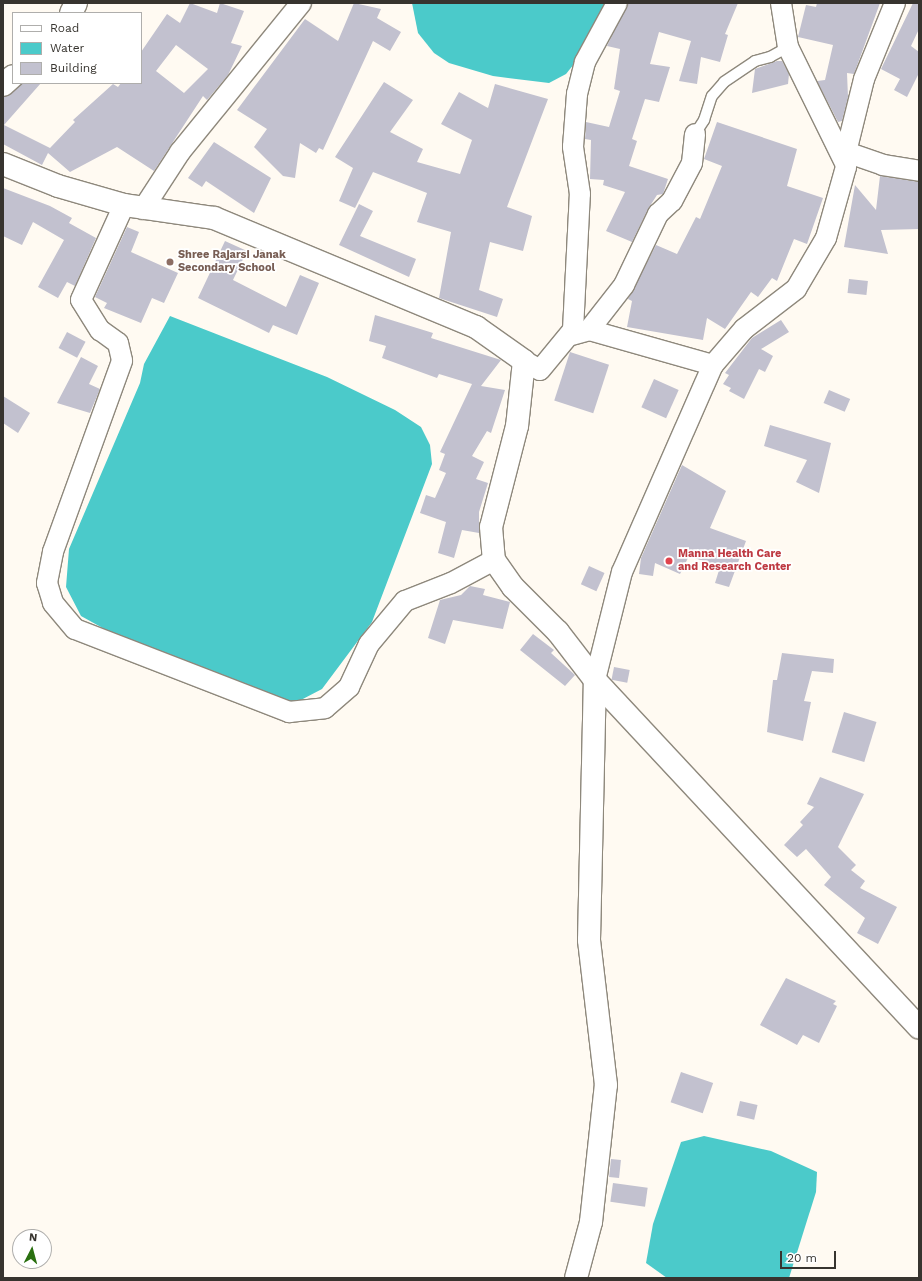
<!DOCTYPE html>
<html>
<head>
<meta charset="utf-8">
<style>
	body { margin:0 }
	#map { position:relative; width:922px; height:1281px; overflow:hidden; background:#fffaf2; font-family:"Work Sans",sans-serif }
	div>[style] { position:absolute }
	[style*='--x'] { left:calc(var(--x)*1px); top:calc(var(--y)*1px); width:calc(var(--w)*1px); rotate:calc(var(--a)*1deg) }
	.water>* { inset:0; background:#4bcaca }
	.building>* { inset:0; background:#c2c1cf; transform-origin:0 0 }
	.roads { filter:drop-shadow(1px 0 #8e887c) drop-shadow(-1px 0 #8e887c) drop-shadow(0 1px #8e887c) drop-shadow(0 -1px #8e887c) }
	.service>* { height:10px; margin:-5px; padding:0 5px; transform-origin:5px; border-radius:5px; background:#fff }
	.minor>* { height:20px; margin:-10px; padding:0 10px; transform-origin:10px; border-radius:10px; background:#fff }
	.tertiary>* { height:22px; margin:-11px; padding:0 11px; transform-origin:11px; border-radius:11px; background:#fff }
	.secondary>* { height:22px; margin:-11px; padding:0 11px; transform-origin:11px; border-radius:11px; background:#fff }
	.dots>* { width:11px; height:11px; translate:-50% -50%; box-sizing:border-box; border:2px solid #fff; border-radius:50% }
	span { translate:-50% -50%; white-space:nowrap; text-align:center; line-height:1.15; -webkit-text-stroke:3.5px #fff; paint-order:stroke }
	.education-label { font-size:11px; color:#785e54; font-weight:700 }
	.left { translate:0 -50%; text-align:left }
	.health-label { font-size:11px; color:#be3a42; font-weight:700 }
	.frame { position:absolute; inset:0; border:4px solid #37342f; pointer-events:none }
	.legend { position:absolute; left:12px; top:12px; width:130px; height:72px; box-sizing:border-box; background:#fff; border:1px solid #afaeac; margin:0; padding:5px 7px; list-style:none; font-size:12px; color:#37342f }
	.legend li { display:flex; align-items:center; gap:8px; height:20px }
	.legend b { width:20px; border:1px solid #afaeac }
	.north { position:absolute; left:12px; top:1229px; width:40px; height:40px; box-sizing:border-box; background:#fff; border:1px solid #afaeac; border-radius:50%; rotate:6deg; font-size:11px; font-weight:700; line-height:16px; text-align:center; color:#37342f }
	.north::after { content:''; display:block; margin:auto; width:14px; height:18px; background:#2a7010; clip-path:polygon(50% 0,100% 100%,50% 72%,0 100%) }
	.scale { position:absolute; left:780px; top:1251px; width:56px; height:18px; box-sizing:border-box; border:2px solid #37342f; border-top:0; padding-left:5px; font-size:12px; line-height:14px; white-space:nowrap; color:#37342f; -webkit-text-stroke:3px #fff; paint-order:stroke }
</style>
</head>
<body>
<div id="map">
	<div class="water">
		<div style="clip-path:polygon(412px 3px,606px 3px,586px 49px,566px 74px,549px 83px,493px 76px,449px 63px,434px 53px,418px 33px)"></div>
		<div style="clip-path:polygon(170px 316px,327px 377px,395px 410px,421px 427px,430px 445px,432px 464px,372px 622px,322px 689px,299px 701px,280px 701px,119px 637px,81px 616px,66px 587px,69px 549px,140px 383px,144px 364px)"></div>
		<div style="clip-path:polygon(704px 1136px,771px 1151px,817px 1172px,816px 1192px,789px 1278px,667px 1278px,646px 1263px,653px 1224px,681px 1142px)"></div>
	</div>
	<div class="building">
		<div style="clip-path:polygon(evenodd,190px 3px,217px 13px,220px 3px,244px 11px,231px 43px,242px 46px,228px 75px,207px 100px,203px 96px,154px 171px,117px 147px,70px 172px,48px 153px,42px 165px,3px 144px,3px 97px,23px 83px,41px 83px,4px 125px,50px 148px,75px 122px,73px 120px,113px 84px,118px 87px,121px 83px,141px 83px,141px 52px,167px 14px,180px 23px,190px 3px,176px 45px,208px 69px,184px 93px,156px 71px,176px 45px)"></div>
		<div style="clip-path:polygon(354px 3px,381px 9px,377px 18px,401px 32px,390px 51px,373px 41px,323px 150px,319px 148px,316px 153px,300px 143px,295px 178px,283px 176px,254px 147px,267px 129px,237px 110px,305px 19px,338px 41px)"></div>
		<div style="clip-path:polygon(628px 3px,738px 3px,725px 34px,728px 35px,720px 62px,701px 57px,697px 84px,679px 81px,691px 41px,659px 32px,650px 64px,670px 67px,659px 102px,645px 99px,632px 139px,637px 141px,629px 166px,668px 179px,663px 194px,657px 195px,648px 209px,632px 242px,606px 231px,625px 192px,603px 185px,604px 180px,590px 179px,591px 140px,585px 139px,586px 122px,609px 127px,620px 91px,614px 89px,620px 49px,607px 46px)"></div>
		<div style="clip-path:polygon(817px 3px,880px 3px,854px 74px,847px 73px,848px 97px,842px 121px,838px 122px,817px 81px,825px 80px,833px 45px,798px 37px,806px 5px,816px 7px)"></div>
		<div style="clip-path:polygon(913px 3px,919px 3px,919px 29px,911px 46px,919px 52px,919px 73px,907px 97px,894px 90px,900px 79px,881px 69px)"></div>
		<div style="clip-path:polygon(777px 61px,782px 61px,789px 74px,788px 84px,752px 93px,755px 69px)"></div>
		<div style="clip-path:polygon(384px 82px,413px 100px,390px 132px,423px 149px,417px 162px,460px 174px,472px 140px,441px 124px,459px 92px,488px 108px,495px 84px,548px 99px,507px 207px,532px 216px,523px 251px,490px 242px,479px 290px,503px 299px,497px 317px,439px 298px,451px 232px,417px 222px,427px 193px,373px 172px,355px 208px,339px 201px,353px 168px,335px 157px)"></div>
		<div style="clip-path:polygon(717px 122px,797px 149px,787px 186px,823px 198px,807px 244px,794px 239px,777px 281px,772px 278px,758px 297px,751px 292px,725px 329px,707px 318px,703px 340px,627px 327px,632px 301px,628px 299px,656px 245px,677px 254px,696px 217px,700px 219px,722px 166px,704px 159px)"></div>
		<div style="clip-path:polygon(214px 142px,271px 178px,254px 213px,206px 181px,202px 187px,188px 178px)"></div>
		<div style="clip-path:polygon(880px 176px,919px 182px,919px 229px,881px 230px,888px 254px,844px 247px,855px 185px,876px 210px)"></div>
		<div style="clip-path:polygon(3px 188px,50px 206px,72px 218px,69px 223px,96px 238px,75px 286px,67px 282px,58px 298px,38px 287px,64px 240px,33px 222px,22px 245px,3px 236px)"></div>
		<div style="clip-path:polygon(359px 204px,373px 211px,360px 236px,416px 259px,409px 277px,339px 245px)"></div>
		<div style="clip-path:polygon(127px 227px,139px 232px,131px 252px,178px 273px,164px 303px,152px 298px,141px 323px,104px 308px,107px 303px,95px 297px)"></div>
		<div style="clip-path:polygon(225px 241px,247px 251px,233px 280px,286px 307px,300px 275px,319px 283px,297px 335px,273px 325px,269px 333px,198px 298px)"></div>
		<div style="left:849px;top:279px;width:19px;height:14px;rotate:6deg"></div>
		<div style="clip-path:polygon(375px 315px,433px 333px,431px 338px,501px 360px,481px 386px,505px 390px,491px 433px,487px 431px,472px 456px,484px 462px,476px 479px,488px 483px,479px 512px,479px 533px,462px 530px,454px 558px,438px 553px,446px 522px,420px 513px,426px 495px,435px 498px,446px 473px,439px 470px,445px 454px,440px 452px,472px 384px,439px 374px,437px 378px,382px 358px,386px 346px,369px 341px)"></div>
		<div style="clip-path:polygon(781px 320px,789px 332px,761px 349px,773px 356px,765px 372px,759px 369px,744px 399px,729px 391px,731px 388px,723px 384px,729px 375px,725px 373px,752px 338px)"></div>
		<div style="left:67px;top:332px;width:21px;height:18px;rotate:28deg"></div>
		<div style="left:570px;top:352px;width:41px;height:51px;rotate:18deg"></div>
		<div style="clip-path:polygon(81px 357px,98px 366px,89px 384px,100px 389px,90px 413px,57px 403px)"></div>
		<div style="left:654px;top:379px;width:27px;height:31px;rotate:24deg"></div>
		<div style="left:829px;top:390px;width:23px;height:14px;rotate:23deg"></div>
		<div style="clip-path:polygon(3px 396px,30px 413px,18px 433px,3px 423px)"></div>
		<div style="clip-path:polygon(770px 425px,831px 443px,819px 493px,796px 482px,807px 460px,764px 446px)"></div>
		<div style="clip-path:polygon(682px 465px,726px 491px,710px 528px,746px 541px,729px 587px,715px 583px,720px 567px,689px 556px,680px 574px,655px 563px,653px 576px,639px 574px,641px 558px)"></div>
		<div style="left:589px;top:566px;width:17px;height:20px;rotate:24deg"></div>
		<div style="clip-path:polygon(470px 586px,485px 589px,483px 595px,510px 602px,503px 629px,453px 620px,445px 644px,428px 638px,440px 600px,461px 595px)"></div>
		<div style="clip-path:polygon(533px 634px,554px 650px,551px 653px,575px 675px,565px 686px,520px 650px)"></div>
		<div style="clip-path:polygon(782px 653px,834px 659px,833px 673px,812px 671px,804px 701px,811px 702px,803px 741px,767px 732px,773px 680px,777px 680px)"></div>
		<div style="left:614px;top:667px;width:16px;height:13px;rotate:11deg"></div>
		<div style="left:844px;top:712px;width:34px;height:42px;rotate:17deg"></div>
		<div style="clip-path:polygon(820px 777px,864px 794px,838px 847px,856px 865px,851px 870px,865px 881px,860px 888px,897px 907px,878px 944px,857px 933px,865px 918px,824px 885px,831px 877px,806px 849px,797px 857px,784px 845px,803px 825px,800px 822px,814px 807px,807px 804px)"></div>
		<div style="clip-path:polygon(786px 978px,836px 1001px,833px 1004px,837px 1006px,819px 1043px,803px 1035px,797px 1045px,760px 1025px)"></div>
		<div style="left:681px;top:1072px;width:34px;height:32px;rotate:19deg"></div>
		<div style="left:740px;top:1101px;width:18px;height:15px;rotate:13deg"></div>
		<div style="left:611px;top:1159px;width:10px;height:18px;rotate:6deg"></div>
		<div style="left:613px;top:1183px;width:35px;height:19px;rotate:8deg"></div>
	</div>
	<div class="roads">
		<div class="service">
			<div style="--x:695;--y:134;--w:17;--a:-57"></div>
			<div style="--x:704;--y:120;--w:25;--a:-72"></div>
			<div style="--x:712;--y:96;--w:18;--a:-49"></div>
			<div style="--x:724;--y:82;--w:37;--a:-34"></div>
			<div style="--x:755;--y:61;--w:16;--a:-15"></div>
			<div style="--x:770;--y:57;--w:21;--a:-29"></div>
		</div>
		<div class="minor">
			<div style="--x:781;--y:3;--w:45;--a:81"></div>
			<div style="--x:788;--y:47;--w:131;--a:63.8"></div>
			<div style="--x:846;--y:152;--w:39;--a:19"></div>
			<div style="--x:883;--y:165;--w:36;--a:9"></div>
			<div style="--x:124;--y:205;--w:104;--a:114.4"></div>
			<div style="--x:81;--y:300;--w:36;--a:58"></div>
			<div style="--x:100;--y:330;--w:22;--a:36"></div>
			<div style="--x:118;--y:343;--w:18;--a:77"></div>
			<div style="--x:122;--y:361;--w:203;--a:109.9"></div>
			<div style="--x:53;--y:552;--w:32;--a:101"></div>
			<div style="--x:47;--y:583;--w:21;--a:73"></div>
			<div style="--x:53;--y:603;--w:34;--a:50"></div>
			<div style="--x:75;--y:629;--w:230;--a:21.2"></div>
			<div style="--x:289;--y:712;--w:36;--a:-6"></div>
			<div style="--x:325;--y:708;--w:32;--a:-41"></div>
			<div style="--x:349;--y:687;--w:47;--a:-65.1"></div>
			<div style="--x:369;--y:644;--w:56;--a:-50.1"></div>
			<div style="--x:405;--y:601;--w:49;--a:-21.4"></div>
			<div style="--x:451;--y:583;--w:49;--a:-28.1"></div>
			<div style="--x:143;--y:209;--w:68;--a:-57"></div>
			<div style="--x:180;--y:152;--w:192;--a:-50.9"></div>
			<div style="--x:589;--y:330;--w:129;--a:15.8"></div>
			<div style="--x:572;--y:335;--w:18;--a:-16"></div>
			<div style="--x:589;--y:330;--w:57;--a:-52.1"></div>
			<div style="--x:624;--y:285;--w:79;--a:-64.4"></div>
			<div style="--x:658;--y:214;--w:19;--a:-43"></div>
			<div style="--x:672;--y:201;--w:43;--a:-62.2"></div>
			<div style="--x:692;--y:163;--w:29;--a:-84"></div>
			<div style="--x:524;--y:361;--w:18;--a:29"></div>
			<div style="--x:540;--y:370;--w:52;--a:-50.5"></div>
			<div style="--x:573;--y:330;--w:136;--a:-87.1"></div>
			<div style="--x:580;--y:194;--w:48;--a:-98.5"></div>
			<div style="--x:573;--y:147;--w:53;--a:-85.7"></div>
			<div style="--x:577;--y:94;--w:33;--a:-76"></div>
			<div style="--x:585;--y:62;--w:67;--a:-61.5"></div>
			<div style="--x:595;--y:680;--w:111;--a:-76"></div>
			<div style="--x:622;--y:572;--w:226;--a:-66.3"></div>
			<div style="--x:713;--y:365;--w:48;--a:-49.3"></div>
			<div style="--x:744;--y:329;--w:66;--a:-37.6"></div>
			<div style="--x:796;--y:289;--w:59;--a:-59.5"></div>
			<div style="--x:826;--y:238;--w:74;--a:-74.3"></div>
			<div style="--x:846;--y:167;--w:15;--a:-90"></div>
			<div style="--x:846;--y:152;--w:75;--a:-76.1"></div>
			<div style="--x:864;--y:79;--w:82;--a:-67.8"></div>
		</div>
		<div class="tertiary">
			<div style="--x:71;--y:13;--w:11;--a:-63"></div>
			<div style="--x:3;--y:85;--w:13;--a:-42"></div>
			<div style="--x:576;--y:1278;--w:58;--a:-75"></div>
			<div style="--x:591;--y:1222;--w:138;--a:-83.8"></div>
			<div style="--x:606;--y:1085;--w:146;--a:-96.7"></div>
			<div style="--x:589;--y:940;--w:260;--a:-88.7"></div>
		</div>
		<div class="secondary">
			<div style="--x:3;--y:164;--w:59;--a:21.8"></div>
			<div style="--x:58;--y:186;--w:69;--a:16.1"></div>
			<div style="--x:124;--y:205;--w:91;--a:8.2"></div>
			<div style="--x:214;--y:218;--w:284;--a:22.6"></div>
			<div style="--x:476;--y:327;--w:59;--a:35.3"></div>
			<div style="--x:524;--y:361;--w:65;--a:96.1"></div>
			<div style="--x:517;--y:426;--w:104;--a:104.4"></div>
			<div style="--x:491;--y:527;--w:33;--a:85"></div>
			<div style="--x:494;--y:560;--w:33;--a:55"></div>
			<div style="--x:513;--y:587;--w:64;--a:45"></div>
			<div style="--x:558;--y:632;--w:61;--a:52.4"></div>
			<div style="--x:595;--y:680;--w:475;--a:47"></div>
		</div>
	</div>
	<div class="dots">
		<div style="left:170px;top:262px;background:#8d6e63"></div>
		<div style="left:669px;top:561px;background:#e0444e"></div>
	</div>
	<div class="education-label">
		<span class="left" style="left:178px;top:262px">Shree Rajarsi Janak<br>Secondary School</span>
	</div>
	<div class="health-label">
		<span class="left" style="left:678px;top:561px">Manna Health Care<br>and Research Center</span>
	</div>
	<div class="frame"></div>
	<ul class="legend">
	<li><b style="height:5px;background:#fff"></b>Road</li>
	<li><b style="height:11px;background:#4bcaca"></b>Water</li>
	<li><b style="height:11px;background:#c2c1cf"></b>Building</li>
	</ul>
	<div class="north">N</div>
	<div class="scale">20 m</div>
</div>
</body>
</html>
